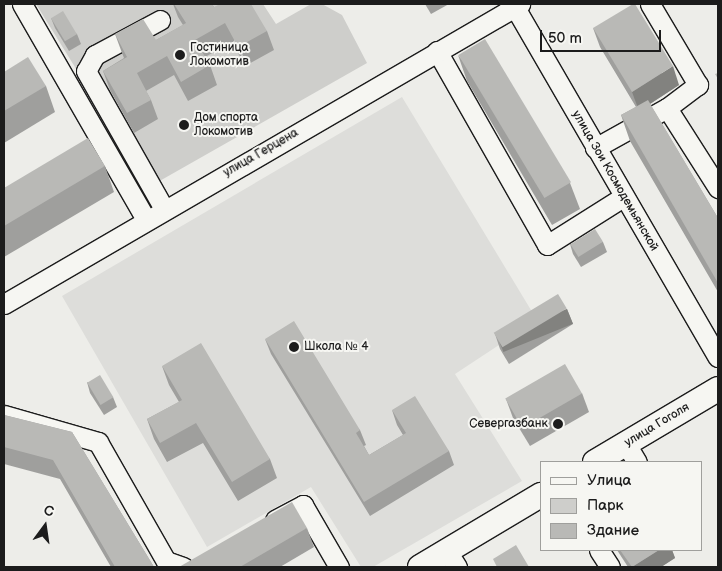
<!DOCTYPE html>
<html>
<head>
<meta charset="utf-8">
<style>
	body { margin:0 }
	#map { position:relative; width:722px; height:571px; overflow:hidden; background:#edede9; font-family:"Balsamiq Sans",sans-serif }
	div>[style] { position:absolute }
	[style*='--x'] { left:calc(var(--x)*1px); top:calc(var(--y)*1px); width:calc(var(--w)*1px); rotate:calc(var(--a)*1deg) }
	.built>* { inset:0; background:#ddddda }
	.green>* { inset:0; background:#cececb }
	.roads { filter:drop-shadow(1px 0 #1c1c1c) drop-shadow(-1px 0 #1c1c1c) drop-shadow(0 1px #1c1c1c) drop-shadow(0 -1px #1c1c1c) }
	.minor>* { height:19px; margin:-9.5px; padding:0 9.5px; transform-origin:9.5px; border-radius:9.5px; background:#f6f6f2 }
	.major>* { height:24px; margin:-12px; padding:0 12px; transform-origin:12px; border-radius:12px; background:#f6f6f2 }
	.wall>* { inset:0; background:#9f9f9d }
	.shaded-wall>* { inset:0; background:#82827f; transform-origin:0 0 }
	.building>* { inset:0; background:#b9b9b6; transform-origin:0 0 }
	.dots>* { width:14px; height:14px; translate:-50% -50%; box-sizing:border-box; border:2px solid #f6f6f2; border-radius:50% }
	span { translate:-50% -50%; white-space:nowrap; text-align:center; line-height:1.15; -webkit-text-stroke:4px #f6f6f2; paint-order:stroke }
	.poi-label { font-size:12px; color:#1c1c1c }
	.left { translate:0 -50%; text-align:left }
	.right { translate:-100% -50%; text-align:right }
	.street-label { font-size:12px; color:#1c1c1c }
	.frame { position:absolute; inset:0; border:5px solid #1c1c1c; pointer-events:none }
	.legend { position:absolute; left:540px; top:461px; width:162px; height:90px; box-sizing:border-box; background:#f6f6f2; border:1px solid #9f9f9c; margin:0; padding:6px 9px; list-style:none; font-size:15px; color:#1c1c1c }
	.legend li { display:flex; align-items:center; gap:10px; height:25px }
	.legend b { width:25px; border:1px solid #9f9f9c }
	.north { position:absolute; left:20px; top:501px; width:50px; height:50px; -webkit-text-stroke:4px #f6f6f2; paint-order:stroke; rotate:14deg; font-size:14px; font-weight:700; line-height:20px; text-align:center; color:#1c1c1c }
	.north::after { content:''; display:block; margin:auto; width:18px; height:22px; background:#1c1c1c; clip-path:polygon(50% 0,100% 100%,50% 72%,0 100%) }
	.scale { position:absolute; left:540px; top:30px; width:121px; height:22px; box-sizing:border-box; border:2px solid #1c1c1c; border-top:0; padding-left:6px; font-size:15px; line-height:18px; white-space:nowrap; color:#1c1c1c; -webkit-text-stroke:4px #f6f6f2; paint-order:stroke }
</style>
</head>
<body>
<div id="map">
	<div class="built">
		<div style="clip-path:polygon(402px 97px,537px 320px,455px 374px,522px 481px,373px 567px,361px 567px,311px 487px,207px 547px,62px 296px)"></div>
	</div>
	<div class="green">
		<div style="clip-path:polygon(36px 4px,263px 4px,276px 24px,311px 4px,322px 4px,342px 15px,367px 63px,149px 187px)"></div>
	</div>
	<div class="roads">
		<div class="minor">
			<div style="--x:22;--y:4;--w:249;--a:60.1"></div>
			<div style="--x:513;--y:4;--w:408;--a:59.9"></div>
			<div style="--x:160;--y:20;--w:74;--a:151.7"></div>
			<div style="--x:95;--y:55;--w:18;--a:119"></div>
			<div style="--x:86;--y:71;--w:159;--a:60.5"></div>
			<div style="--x:437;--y:51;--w:223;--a:60.4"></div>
			<div style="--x:547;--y:245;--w:90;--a:-32.3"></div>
			<div style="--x:667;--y:108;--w:95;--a:57.5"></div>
			<div style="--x:595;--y:148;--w:82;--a:-29.1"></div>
			<div style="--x:667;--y:108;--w:39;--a:-37"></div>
			<div style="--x:698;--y:85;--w:94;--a:-120.7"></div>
			<div style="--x:4;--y:304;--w:597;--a:-30.17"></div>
			<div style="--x:4;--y:415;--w:98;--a:16"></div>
			<div style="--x:98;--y:442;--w:137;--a:60.3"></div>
			<div style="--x:166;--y:561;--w:18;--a:19"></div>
			<div style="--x:626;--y:444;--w:21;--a:59"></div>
			<div style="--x:275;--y:520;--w:32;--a:-28"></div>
			<div style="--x:303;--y:505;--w:72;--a:59.9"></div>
			<div style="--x:599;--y:550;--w:20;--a:57"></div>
			<div style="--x:447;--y:551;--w:19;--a:58"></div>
		</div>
		<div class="major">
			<div style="--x:595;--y:462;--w:143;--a:-30.7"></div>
			<div style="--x:420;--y:567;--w:141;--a:-30.8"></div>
		</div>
	</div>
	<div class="wall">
		<div style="clip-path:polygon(173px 4px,212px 4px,214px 7px,267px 31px,274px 50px,245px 66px,232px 42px,205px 57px,210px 65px,217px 85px,188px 101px,174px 75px,146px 91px,151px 100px,158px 119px,134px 133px,110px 90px,103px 71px,124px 58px,122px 53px,115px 34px,156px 40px,183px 25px,178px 17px)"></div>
		<div style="clip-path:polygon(425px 4px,449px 4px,431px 14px)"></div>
		<div style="clip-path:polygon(51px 18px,77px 34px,81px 44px,69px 51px,55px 28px)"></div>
		<div style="clip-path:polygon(593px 28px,679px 85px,650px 104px,718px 218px,718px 292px,630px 141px,621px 115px,636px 107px,600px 47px)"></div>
		<div style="clip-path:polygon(458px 55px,570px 183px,580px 209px,552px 225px,467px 81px)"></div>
		<div style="clip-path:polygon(4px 72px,46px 86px,55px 112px,4px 143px)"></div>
		<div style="clip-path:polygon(105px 166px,114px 192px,4px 257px,4px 188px)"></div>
		<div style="clip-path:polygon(603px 242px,607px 252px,581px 267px,573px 254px,570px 244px)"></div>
		<div style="clip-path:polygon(567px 309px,573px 324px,509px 364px,500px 349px,495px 334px)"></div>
		<div style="clip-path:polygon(265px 339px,360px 430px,366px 445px,364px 446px,369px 455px,403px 435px,397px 425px,392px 410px,449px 451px,454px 465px,370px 516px,271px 354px)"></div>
		<div style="clip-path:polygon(162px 366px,270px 459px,277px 478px,238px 501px,203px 443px,167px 462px,154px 439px,147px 419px,179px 402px,169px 385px)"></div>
		<div style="clip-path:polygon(87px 382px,113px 397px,117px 407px,104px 415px,90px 393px)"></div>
		<div style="clip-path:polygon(582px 393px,589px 412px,530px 446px,513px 418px,506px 399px)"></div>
		<div style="clip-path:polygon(4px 415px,72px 432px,154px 567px,111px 567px,60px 479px,4px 464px)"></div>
		<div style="clip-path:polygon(307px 528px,314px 547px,280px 567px,179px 567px)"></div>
		<div style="clip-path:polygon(617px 550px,672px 550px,675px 558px,661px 567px,628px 567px)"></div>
	</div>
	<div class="shaded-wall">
		<div style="clip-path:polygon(673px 66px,679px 85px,639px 111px,632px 92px)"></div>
		<div style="left:567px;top:309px;width:16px;height:75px;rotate:68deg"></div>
		<div style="clip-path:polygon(659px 550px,672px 550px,675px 558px,661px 567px,632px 567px)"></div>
	</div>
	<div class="building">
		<div style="clip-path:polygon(174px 4px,212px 4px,214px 7px,220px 4px,251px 4px,267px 31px,238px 47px,225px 23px,195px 40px,210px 65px,181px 82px,167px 56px,137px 73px,151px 100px,127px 113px,103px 71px,127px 57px,115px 34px,143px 19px,156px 40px,186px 23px)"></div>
		<div style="clip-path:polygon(633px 4px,635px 4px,673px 66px,632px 92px,593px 28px)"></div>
		<div style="left:63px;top:11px;width:27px;height:14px;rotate:59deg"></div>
		<div style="left:485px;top:39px;width:167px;height:31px;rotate:59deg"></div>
		<div style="clip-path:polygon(28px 57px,46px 86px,4px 111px,4px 72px)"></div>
		<div style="clip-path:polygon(718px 73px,718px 79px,715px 74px)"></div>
		<div style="clip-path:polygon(648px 100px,718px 218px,718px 283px,621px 115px)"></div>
		<div style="clip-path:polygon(88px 138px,105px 166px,4px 226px,4px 188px)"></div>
		<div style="left:595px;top:229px;width:15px;height:29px;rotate:58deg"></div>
		<div style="left:558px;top:294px;width:17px;height:75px;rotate:59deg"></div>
		<div style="clip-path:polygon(294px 321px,360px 430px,356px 433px,369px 455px,406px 433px,392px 410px,415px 396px,449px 451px,364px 502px,265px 339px)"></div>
		<div style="clip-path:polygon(201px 343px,270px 459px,232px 482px,196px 423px,160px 443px,147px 419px,182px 400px,162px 366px)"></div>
		<div style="left:565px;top:364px;width:34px;height:69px;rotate:60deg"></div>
		<div style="left:100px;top:375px;width:26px;height:15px;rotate:59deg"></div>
		<div style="clip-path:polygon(4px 415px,72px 432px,154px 567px,115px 567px,53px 460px,4px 447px)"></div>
		<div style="clip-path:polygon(292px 502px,307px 528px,240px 567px,179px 567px)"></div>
		<div style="clip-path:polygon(516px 545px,529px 567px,497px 567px,493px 559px)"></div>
		<div style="clip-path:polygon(620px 550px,659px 550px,632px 567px)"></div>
	</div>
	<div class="dots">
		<div style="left:180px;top:55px;background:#1c1c1c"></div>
		<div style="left:184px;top:125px;background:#1c1c1c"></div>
		<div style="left:294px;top:347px;background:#1c1c1c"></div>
		<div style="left:558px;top:424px;background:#1c1c1c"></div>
	</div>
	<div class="poi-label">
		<span class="left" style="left:190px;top:55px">Гостиница<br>Локомотив</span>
		<span class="left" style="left:194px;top:125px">Дом спорта<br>Локомотив</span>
		<span class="left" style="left:304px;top:347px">Школа № 4</span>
		<span class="right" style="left:548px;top:424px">Севергазбанк</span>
	</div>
	<div class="street-label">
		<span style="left:261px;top:153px;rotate:-30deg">улица Герцена</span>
		<span style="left:615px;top:181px;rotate:60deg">улица Зои Космодемьянской</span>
		<span style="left:657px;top:425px;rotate:-31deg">улица Гоголя</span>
	</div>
	<div class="frame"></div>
	<ul class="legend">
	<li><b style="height:6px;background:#f6f6f2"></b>Улица</li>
	<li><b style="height:14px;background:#cececb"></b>Парк</li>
	<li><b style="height:14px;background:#b9b9b6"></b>Здание</li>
	</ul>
	<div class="north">С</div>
	<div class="scale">50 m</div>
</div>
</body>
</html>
